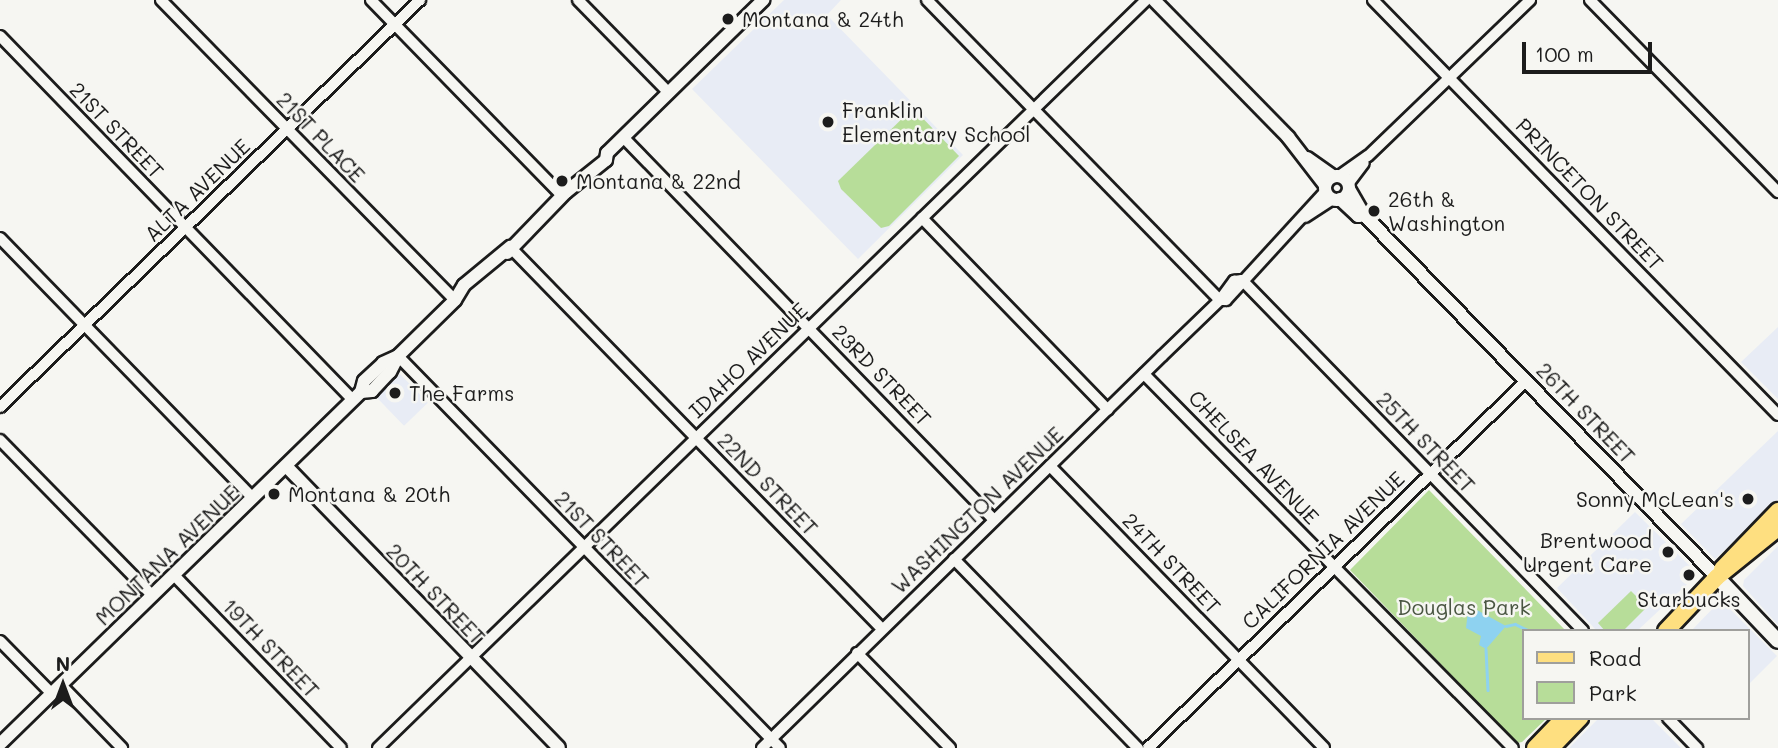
<!DOCTYPE html>
<html>
<head>
<meta charset="utf-8">
<style>
	body { margin:0 }
	#map { position:relative; width:1778px; height:748px; overflow:hidden; background:#f6f6f2; font-family:Mali,sans-serif }
	div>[style] { position:absolute }
	[style*='--x'] { left:calc(var(--x)*1px); top:calc(var(--y)*1px); width:calc(var(--w)*1px); rotate:calc(var(--a)*1deg) }
	.built>* { inset:0; background:#e8ecf5; transform-origin:0 0 }
	.green>* { inset:0; background:#b7dd99 }
	.water>* { inset:0; background:#8ed2f0 }
	.stream>* { height:2.5px; margin:-1.25px; padding:0 1.25px; transform-origin:1.25px; border-radius:1.25px; background:#8ed2f0 }
	.roads { filter:drop-shadow(2px 0 #1c1c1c) drop-shadow(-2px 0 #1c1c1c) drop-shadow(0 2px #1c1c1c) drop-shadow(0 -2px #1c1c1c) }
	.minor>* { height:10px; margin:-5px; padding:0 5px; transform-origin:5px; border-radius:5px; background:#f6f6f2 }
	.tertiary>* { height:12px; margin:-6px; padding:0 6px; transform-origin:6px; border-radius:6px; background:#f6f6f2 }
	.tertiary>.ring { margin:-6px; padding:0; box-sizing:content-box; background:none; border:12px solid #f6f6f2; border-radius:50% }
	.secondary>* { height:14px; margin:-7px; padding:0 7px; transform-origin:7px; border-radius:7px; background:#f6f6f2 }
	.primary>* { height:16px; margin:-8px; padding:0 8px; transform-origin:8px; border-radius:8px; background:#fedf80 }
	.dots>* { width:19px; height:19px; translate:-50% -50%; box-sizing:border-box; border:4px solid #f6f6f2; border-radius:50% }
	span { translate:-50% -50%; white-space:nowrap; text-align:center; line-height:1.15; -webkit-text-stroke:5px #f6f6f2; paint-order:stroke }
	.poi-label { font-size:21px; color:#1c1c1c }
	.left { translate:0 -50%; text-align:left }
	.right { translate:-100% -50%; text-align:right }
	.street-label { font-size:21px; color:#1c1c1c }
	.park-label { font-size:21px; color:#4a5642 }
	.legend { position:absolute; left:1522px; top:629px; width:228px; height:91px; box-sizing:border-box; background:#f6f6f2; border:2px solid #9f9f9c; margin:0; padding:9px 12px; list-style:none; font-size:21px; color:#1c1c1c }
	.legend li { display:flex; align-items:center; gap:14px; height:35px }
	.legend b { width:35px; border:2px solid #9f9f9c }
	.north { position:absolute; left:28px; top:650px; width:70px; height:70px; -webkit-text-stroke:5px #f6f6f2; paint-order:stroke; rotate:0deg; font-size:19px; font-weight:700; line-height:28px; text-align:center; color:#1c1c1c }
	.north::after { content:''; display:block; margin:auto; width:24px; height:32px; background:#1c1c1c; clip-path:polygon(50% 0,100% 100%,50% 72%,0 100%) }
	.scale { position:absolute; left:1522px; top:42px; width:130px; height:32px; box-sizing:border-box; border:4px solid #1c1c1c; border-top:0; padding-left:9px; font-size:21px; line-height:24px; white-space:nowrap; color:#1c1c1c; -webkit-text-stroke:5px #f6f6f2; paint-order:stroke }
</style>
</head>
<body>
<div id="map">
	<div class="built">
		<div style="clip-path:polygon(784px 0,841px 0,827px 15px,963px 155px,858px 259px,692px 89px)"></div>
		<div style="clip-path:polygon(1778px 327px,1778px 399px,1741px 362px)"></div>
		<div style="left:400px;top:374px;width:40px;height:33px;rotate:46deg"></div>
		<div style="clip-path:polygon(1778px 431px,1778px 499px,1715px 559px,1681px 524px)"></div>
		<div style="clip-path:polygon(1635px 512px,1698px 574px,1637px 631px,1597px 631px,1557px 588px)"></div>
		<div style="clip-path:polygon(1778px 546px,1778px 625px,1743px 586px,1744px 580px)"></div>
		<div style="clip-path:polygon(1721px 600px,1777px 656px,1748px 685px,1748px 631px,1691px 631px)"></div>
		<div style="clip-path:polygon(1599px 718px,1651px 718px,1681px 748px,1569px 748px)"></div>
	</div>
	<div class="green">
		<div style="clip-path:polygon(913px 108px,959px 156px,889px 226px,881px 228px,841px 189px,838px 181px)"></div>
		<div style="clip-path:polygon(1429px 490px,1566px 631px,1524px 631px,1524px 718px,1547px 718px,1522px 742px,1517px 743px,1350px 570px)"></div>
		<div style="clip-path:polygon(1631px 591px,1647px 607px,1623px 631px,1605px 631px,1598px 623px)"></div>
	</div>
	<div class="water">
		<div style="clip-path:polygon(1475px 609px,1506px 626px,1486px 649px,1479px 645px,1481px 636px,1466px 628px,1468px 611px)"></div>
	</div>
	<div class="stream">
		<div style="--x:1506;--y:626;--w:9;--a:-13"></div>
		<div style="--x:1515;--y:624;--w:17;--a:25"></div>
		<div style="--x:1531;--y:631;--w:17;--a:0"></div>
		<div style="--x:1486;--y:649;--w:41;--a:87.2"></div>
	</div>
	<div class="roads">
		<div class="minor">
			<div style="--x:161;--y:0;--w:420;--a:45.6"></div>
			<div style="--x:371;--y:0;--w:274;--a:45.7"></div>
			<div style="--x:578;--y:0;--w:130;--a:45.6"></div>
			<div style="--x:927;--y:0;--w:419;--a:45.7"></div>
			<div style="--x:1373;--y:0;--w:580;--a:45.7"></div>
			<div style="--x:1590;--y:0;--w:269;--a:45.6"></div>
			<div style="--x:0;--y:36;--w:507;--a:45.88"></div>
			<div style="--x:623;--y:137;--w:533;--a:45.91"></div>
			<div style="--x:1339;--y:176;--w:35;--a:-35"></div>
			<div style="--x:1368;--y:156;--w:225;--a:-43.9"></div>
			<div style="--x:1348;--y:184;--w:26;--a:-53"></div>
			<div style="--x:1305;--y:217;--w:33;--a:-33"></div>
			<div style="--x:922;--y:218;--w:267;--a:45.9"></div>
			<div style="--x:0;--y:238;--w:363;--a:45.8"></div>
			<div style="--x:510;--y:247;--w:533;--a:45.76"></div>
			<div style="--x:1242;--y:280;--w:489;--a:45.8"></div>
			<div style="--x:1220;--y:300;--w:24;--a:-54"></div>
			<div style="--x:1234;--y:281;--w:8;--a:-7"></div>
			<div style="--x:398;--y:356;--w:547;--a:45.74"></div>
			<div style="--x:1144;--y:374;--w:525;--a:45.39"></div>
			<div style="--x:0;--y:407;--w:585;--a:-44.1"></div>
			<div style="--x:0;--y:440;--w:217;--a:45.6"></div>
			<div style="--x:1050;--y:466;--w:393;--a:45.8"></div>
			<div style="--x:954;--y:559;--w:264;--a:45.8"></div>
			<div style="--x:174;--y:575;--w:240;--a:46"></div>
			<div style="--x:0;--y:641;--w:74;--a:45.5"></div>
			<div style="--x:857;--y:653;--w:133;--a:45.6"></div>
			<div style="--x:61;--y:685;--w:88;--a:45.9"></div>
			<div style="--x:1668;--y:718;--w:42;--a:46"></div>
			<div style="--x:378;--y:748;--w:1072;--a:-44.24"></div>
			<div style="--x:762;--y:748;--w:560;--a:-44.42"></div>
			<div style="--x:1162;--y:356;--w:81;--a:-44"></div>
			<div style="--x:1220;--y:300;--w:6;--a:0"></div>
			<div style="--x:1226;--y:300;--w:147;--a:-47.5"></div>
			<div style="--x:1148;--y:748;--w:527;--a:-44.15"></div>
		</div>
		<div class="tertiary">
			<div style="--x:1154;--y:0;--w:192;--a:45.6"></div>
			<div style="--x:1288;--y:137;--w:61;--a:52.4"></div>
			<div style="--x:1307;--y:158;--w:32;--a:35"></div>
			<div class="ring" style="left:1325px;top:176px;width:12px;height:12px"></div>
			<div style="--x:1349;--y:189;--w:30;--a:60"></div>
			<div style="--x:1364;--y:215;--w:506;--a:45.72"></div>
			<div style="--x:1340;--y:199;--w:25;--a:43"></div>
			<div style="--x:1358;--y:216;--w:6;--a:-9"></div>
			<div style="--x:507;--y:253;--w:85;--a:-46"></div>
			<div style="--x:566;--y:192;--w:51;--a:-38.7"></div>
			<div style="--x:606;--y:160;--w:7;--a:-82"></div>
			<div style="--x:607;--y:153;--w:219;--a:-44.4"></div>
			<div style="--x:361;--y:392;--w:11;--a:-5"></div>
			<div style="--x:372;--y:391;--w:26;--a:-47"></div>
			<div style="--x:390;--y:372;--w:18;--a:-63"></div>
			<div style="--x:286;--y:466;--w:392;--a:45.9"></div>
			<div style="--x:0;--y:744;--w:504;--a:-44.28"></div>
			<div style="--x:361;--y:392;--w:11;--a:-75"></div>
			<div style="--x:364;--y:381;--w:26;--a:-43"></div>
			<div style="--x:383;--y:363;--w:17;--a:-25"></div>
			<div style="--x:398;--y:356;--w:80;--a:-44.5"></div>
			<div style="--x:455;--y:300;--w:17;--a:-59"></div>
			<div style="--x:464;--y:285;--w:60;--a:-39.6"></div>
		</div>
		<div class="secondary">
			<div style="--x:1717;--y:577;--w:88;--a:46.4"></div>
		</div>
		<div class="primary">
			<div style="--x:1722;--y:569;--w:81;--a:-46"></div>
			<div style="--x:1666;--y:631;--w:74;--a:-46.6"></div>
			<div style="--x:1717;--y:577;--w:78;--a:-38.8"></div>
			<div style="--x:1535;--y:748;--w:42;--a:-46"></div>
			<div style="--x:1551;--y:748;--w:42;--a:-46"></div>
		</div>
	</div>
	<div class="dots">
		<div style="left:728px;top:19px;background:#1c1c1c"></div>
		<div style="left:828px;top:122px;background:#1c1c1c"></div>
		<div style="left:562px;top:181px;background:#1c1c1c"></div>
		<div style="left:1374px;top:211px;background:#1c1c1c"></div>
		<div style="left:395px;top:393px;background:#1c1c1c"></div>
		<div style="left:274px;top:494px;background:#1c1c1c"></div>
		<div style="left:1748px;top:499px;background:#1c1c1c"></div>
		<div style="left:1668px;top:552px;background:#1c1c1c"></div>
		<div style="left:1689px;top:575px;background:#1c1c1c"></div>
	</div>
	<div class="poi-label">
		<span class="left" style="left:742px;top:19px">Montana &amp; 24th</span>
		<span class="left" style="left:842px;top:122px">Franklin<br>Elementary School</span>
		<span class="left" style="left:576px;top:181px">Montana &amp; 22nd</span>
		<span class="left" style="left:1388px;top:211px">26th &amp;<br>Washington</span>
		<span class="left" style="left:409px;top:393px">The Farms</span>
		<span class="left" style="left:288px;top:494px">Montana &amp; 20th</span>
		<span class="right" style="left:1734px;top:499px">Sonny McLean's</span>
		<span class="right" style="left:1652px;top:552px">Brentwood<br>Urgent Care</span>
		<span style="left:1689px;top:599px">Starbucks</span>
	</div>
	<div class="street-label">
		<span style="left:117px;top:130px;rotate:46deg">21ST STREET</span>
		<span style="left:321px;top:137px;rotate:46deg">21ST PLACE</span>
		<span style="left:197px;top:190px;rotate:-44deg">ALTA AVENUE</span>
		<span style="left:1590px;top:194px;rotate:46deg">PRINCETON STREET</span>
		<span style="left:748px;top:360px;rotate:-44deg">IDAHO AVENUE</span>
		<span style="left:882px;top:375px;rotate:46deg">23RD STREET</span>
		<span style="left:1586px;top:413px;rotate:46deg">26TH STREET</span>
		<span style="left:1426px;top:442px;rotate:46deg">25TH STREET</span>
		<span style="left:1254px;top:457px;rotate:46deg">CHELSEA AVENUE</span>
		<span style="left:768px;top:484px;rotate:46deg">22ND STREET</span>
		<span style="left:977px;top:510px;rotate:-44deg">WASHINGTON AVENUE</span>
		<span style="left:602px;top:539px;rotate:46deg">21ST STREET</span>
		<span style="left:1323px;top:550px;rotate:-44deg">CALIFORNIA AVENUE</span>
		<span style="left:167px;top:555px;rotate:-44deg">MONTANA AVENUE</span>
		<span style="left:1172px;top:563px;rotate:46deg">24TH STREET</span>
		<span style="left:436px;top:594px;rotate:46deg">20TH STREET</span>
		<span style="left:271px;top:648px;rotate:46deg">19TH STREET</span>
	</div>
	<div class="park-label">
		<span style="left:1464px;top:607px">Douglas Park</span>
	</div>
	<ul class="legend">
	<li><b style="height:9px;background:#fedf80"></b>Road</li>
	<li><b style="height:19px;background:#b7dd99"></b>Park</li>
	</ul>
	<div class="north">N</div>
	<div class="scale">100 m</div>
</div>
</body>
</html>
